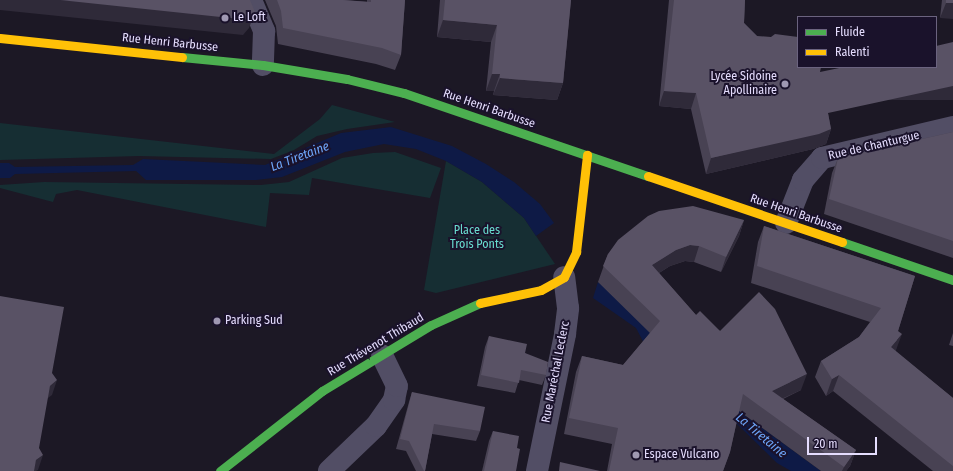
<!DOCTYPE html>
<html>
<head>
<meta charset="utf-8">
<style>
	body { margin:0 }
	#map { position:relative; width:953px; height:471px; overflow:hidden; background:#1c1825; font-family:"Fira Sans Condensed",sans-serif }
	div>[style] { position:absolute }
	[style*='--x'] { left:calc(var(--x)*1px); top:calc(var(--y)*1px); width:calc(var(--w)*1px); rotate:calc(var(--a)*1deg) }
	.green>* { inset:0; background:#162e33 }
	.water>* { inset:0; background:#0e1a46 }
	.street>* { height:22px; margin:-11px; padding:0 11px; transform-origin:11px; border-radius:11px; background:#524e65 }
	.fast>* { height:9px; margin:-4.5px; padding:0 4.5px; transform-origin:4.5px; border-radius:4.5px; background:#4caf50 }
	.slow>* { height:9px; margin:-4.5px; padding:0 4.5px; transform-origin:4.5px; border-radius:4.5px; background:#ffc107 }
	.wall>* { inset:0; background:#484253 }
	.shaded-wall>* { inset:0; background:#2f2a39; transform-origin:0 0 }
	.building>* { inset:0; background:#595265; transform-origin:0 0 }
	.dots>* { width:11px; height:11px; translate:-50% -50%; box-sizing:border-box; border:2px solid #1a122b; border-radius:50% }
	span { translate:-50% -50%; white-space:nowrap; text-align:center; line-height:1.15; -webkit-text-stroke:4px #1a122b; paint-order:stroke }
	.poi-label { font-size:12px; color:#e5ddfe }
	.left { translate:0 -50%; text-align:left }
	.right { translate:-100% -50%; text-align:right }
	.street-label { font-size:12px; color:#e5ddfe }
	.park-label { font-size:12px; color:#69ddd0 }
	.water-label { font-size:13px; color:#6ea6fa; font-style:italic }
	.legend { position:absolute; left:797px; top:16px; width:140px; height:52px; box-sizing:border-box; background:#1a122b; border:1px solid #6b637f; margin:0; padding:5px 7px; list-style:none; font-size:12px; color:#e5ddfe }
	.legend li { display:flex; align-items:center; gap:8px; height:20px }
	.legend b { width:20px; border:1px solid #6b637f }
	.scale { position:absolute; left:807px; top:437px; width:70px; height:18px; box-sizing:border-box; border:2px solid #e5ddfe; border-top:0; padding-left:5px; font-size:12px; line-height:14px; white-space:nowrap; color:#e5ddfe; -webkit-text-stroke:3px #1a122b; paint-order:stroke }
</style>
</head>
<body>
<div id="map">
	<div class="green">
		<div style="clip-path:polygon(332px 105px,395px 122px,347px 129px,317px 136px,294px 150px,271px 159px,139px 156px,0 160px,0 123px,274px 154px,320px 119px)"></div>
		<div style="clip-path:polygon(395px 152px,441px 168px,430px 198px,312px 178px,309px 195px,270px 193px,266px 227px,77px 190px,56px 194px,53px 202px,0 188px,0 185px,44px 182px,261px 185px,289px 182px,342px 158px,373px 153px)"></div>
		<div style="clip-path:polygon(446px 161px,482px 182px,524px 218px,555px 264px,436px 293px,424px 290px)"></div>
	</div>
	<div class="water">
		<div style="clip-path:polygon(391px 127px,452px 146px,486px 164px,514px 182px,540px 204px,554px 223px,536px 236px,524px 218px,482px 182px,446px 161px,416px 149px,384px 144px,345px 152px,282px 177px,256px 180px,146px 180px,136px 171px,15px 174px,10px 178px,0 178px,0 163px,9px 163px,15px 167px,133px 165px,143px 159px,265px 165px,341px 133px)"></div>
		<div style="clip-path:polygon(598px 282px,662px 335px,744px 415px,821px 471px,791px 471px,777px 463px,734px 421px,646px 347px,636px 328px,593px 298px)"></div>
	</div>
	<div class="street">
		<div style="--x:251;--y:0;--w:34;--a:67"></div>
		<div style="--x:264;--y:31;--w:34;--a:92"></div>
		<div style="--x:786;--y:223;--w:46;--a:-68.4"></div>
		<div style="--x:803;--y:180;--w:29;--a:-49"></div>
		<div style="--x:822;--y:158;--w:135;--a:-13.3"></div>
		<div style="--x:329;--y:471;--w:65;--a:-43.8"></div>
		<div style="--x:376;--y:426;--w:32;--a:-55"></div>
		<div style="--x:394;--y:400;--w:14;--a:-78"></div>
		<div style="--x:397;--y:386;--w:34;--a:-116"></div>
		<div style="--x:537;--y:471;--w:140;--a:-78.4"></div>
		<div style="--x:565;--y:334;--w:26;--a:-83"></div>
		<div style="--x:568;--y:308;--w:31;--a:-97"></div>
	</div>
	<div class="fast">
		<div style="--x:182;--y:57;--w:81;--a:5.6"></div>
		<div style="--x:263;--y:65;--w:85;--a:9.5"></div>
		<div style="--x:347;--y:79;--w:59;--a:13.8"></div>
		<div style="--x:404;--y:93;--w:258;--a:18.8"></div>
		<div style="--x:842;--y:242;--w:117;--a:18.9"></div>
		<div style="--x:220;--y:471;--w:130;--a:-38.1"></div>
		<div style="--x:322;--y:391;--w:127;--a:-31.2"></div>
		<div style="--x:431;--y:325;--w:54;--a:-24.2"></div>
	</div>
	<div class="slow">
		<div style="--x:0;--y:38;--w:183;--a:6"></div>
		<div style="--x:648;--y:176;--w:205;--a:18.8"></div>
		<div style="--x:480;--y:303;--w:62;--a:-12"></div>
		<div style="--x:541;--y:290;--w:26;--a:-29"></div>
		<div style="--x:564;--y:277;--w:28;--a:-64"></div>
		<div style="--x:576;--y:252;--w:98;--a:-83.5"></div>
	</div>
	<div class="wall">
		<div style="clip-path:polygon(265px 0,343px 0,367px 2px,367px 0,405px 0,401px 55px,395px 70px,376px 64px,278px 44px,276px 26px)"></div>
		<div style="clip-path:polygon(440px 0,571px 0,563px 83px,557px 100px,493px 95px,494px 91px,486px 91px,491px 42px,437px 37px)"></div>
		<div style="clip-path:polygon(669px 0,745px 0,744px 23px,757px 36px,820px 72px,831px 129px,826px 144px,813px 149px,706px 174px,691px 109px,659px 106px)"></div>
		<div style="clip-path:polygon(942px 0,953px 0,940px 18px)"></div>
		<div style="clip-path:polygon(953px 132px,953px 258px,824px 214px,832px 173px,838px 158px)"></div>
		<div style="clip-path:polygon(744px 220px,739px 236px,721px 272px,694px 262px,685px 261px,670px 266px,659px 273px,696px 315px,720px 331px,801px 390px,783px 399px,856px 450px,850px 466px,846px 471px,821px 471px,739px 411px,730px 452px,723px 471px,607px 471px,612px 444px,564px 434px,576px 372px,582px 356px,623px 365px,650px 333px,598px 282px,608px 254px)"></div>
		<div style="clip-path:polygon(764px 226px,915px 276px,898px 331px,896px 350px,895px 351px,953px 398px,953px 471px,933px 471px,833px 391px,826px 396px,815px 377px,821px 361px,859px 337px,870px 322px,751px 283px,758px 242px)"></div>
		<div style="clip-path:polygon(953px 333px,953px 346px,949px 345px)"></div>
		<div style="clip-path:polygon(489px 336px,525px 353px,546px 375px,542px 385px,519px 380px,515px 393px,477px 386px,485px 347px)"></div>
		<div style="clip-path:polygon(412px 392px,480px 431px,476px 441px,432px 434px,425px 471px,416px 471px,406px 451px,396px 449px,409px 402px)"></div>
		<div style="clip-path:polygon(493px 431px,517px 448px,516px 471px,482px 471px,489px 441px)"></div>
	</div>
	<div class="shaded-wall">
		<div style="clip-path:polygon(0 0,60px 0,255px 12px,249px 28px,243px 35px,0 10px)"></div>
		<div style="clip-path:polygon(946px 3px,953px 3px,953px 19px,940px 18px)"></div>
		<div style="clip-path:polygon(443px 20px,497px 25px,491px 42px,437px 37px)"></div>
		<div style="clip-path:polygon(492px 74px,500px 74px,494px 91px,486px 91px)"></div>
		<div style="clip-path:polygon(500px 78px,563px 83px,557px 100px,493px 95px)"></div>
		<div style="left:953px;top:86px;width:14px;height:128px;rotate:90deg"></div>
		<div style="clip-path:polygon(664px 91px,696px 93px,691px 109px,659px 106px)"></div>
		<div style="clip-path:polygon(831px 129px,826px 144px,813px 149px,706px 174px,711px 158px)"></div>
		<div style="clip-path:polygon(744px 220px,739px 236px,721px 272px,726px 257px)"></div>
		<div style="clip-path:polygon(690px 245px,699px 246px,694px 262px,685px 261px,670px 266px,646px 281px,652px 265px,676px 250px)"></div>
		<div style="clip-path:polygon(902px 334px,896px 350px,885px 363px,891px 347px)"></div>
		<div style="clip-path:polygon(807px 374px,801px 390px,766px 406px,772px 391px)"></div>
		<div style="clip-path:polygon(839px 375px,833px 391px,826px 396px,832px 379px)"></div>
		<div style="clip-path:polygon(57px 380px,52px 395px,44px 401px,50px 386px)"></div>
		<div style="clip-path:polygon(856px 450px,850px 466px,846px 471px,842px 471px,844px 467px)"></div>
		<div style="clip-path:polygon(43px 455px,38px 470px,36px 471px,32px 471px,36px 460px)"></div>
	</div>
	<div class="building">
		<div style="clip-path:polygon(60px 0,250px 0,255px 12px,249px 20px)"></div>
		<div style="clip-path:polygon(277px 0,343px 0,371px 2px,371px 0,405px 0,401px 55px,382px 48px,283px 28px,281px 11px)"></div>
		<div style="clip-path:polygon(445px 0,571px 0,563px 83px,500px 78px,500px 74px,492px 74px,497px 25px,443px 20px)"></div>
		<div style="clip-path:polygon(674px 0,745px 0,744px 23px,757px 36px,771px 37px,775px 34px,798px 37px,798px 67px,821px 67px,820px 72px,844px 67px,936px 67px,936px 46px,953px 42px,953px 86px,828px 113px,831px 129px,819px 134px,711px 158px,696px 93px,664px 91px)"></div>
		<div style="left:946px;top:0;width:7px;height:3px"></div>
		<div style="clip-path:polygon(953px 132px,953px 241px,829px 199px,838px 158px)"></div>
		<div style="clip-path:polygon(693px 206px,744px 220px,726px 257px,699px 246px,690px 245px,676px 250px,652px 265px,696px 315px,700px 311px,720px 331px,759px 292px,775px 309px,807px 374px,772px 391px,856px 450px,844px 467px,743px 394px,730px 452px,723px 471px,609px 471px,618px 428px,569px 418px,582px 356px,623px 365px,660px 321px,603px 266px,608px 254px,618px 240px,648px 216px,659px 211px)"></div>
		<div style="clip-path:polygon(764px 226px,915px 276px,898px 331px,902px 334px,891px 347px,953px 398px,953px 466px,839px 375px,832px 379px,821px 361px,859px 337px,881px 308px,757px 266px)"></div>
		<div style="clip-path:polygon(0 296px,64px 307px,52px 373px,57px 380px,50px 386px,39px 448px,43px 455px,36px 460px,34px 471px,0 471px)"></div>
		<div style="clip-path:polygon(489px 336px,527px 344px,525px 353px,548px 362px,546px 375px,521px 370px,519px 383px,481px 375px)"></div>
		<div style="clip-path:polygon(412px 392px,485px 407px,480px 431px,434px 424px,425px 471px,424px 471px,409px 441px,400px 439px)"></div>
		<div style="clip-path:polygon(493px 431px,519px 436px,517px 448px,520px 449px,516px 471px,484px 471px)"></div>
		<div style="clip-path:polygon(560px 462px,600px 471px,559px 471px)"></div>
	</div>
	<div class="dots">
		<div style="left:225px;top:18px;background:#9f98b2"></div>
		<div style="left:785px;top:84px;background:#9f98b2"></div>
		<div style="left:217px;top:321px;background:#9f98b2"></div>
		<div style="left:636px;top:455px;background:#9f98b2"></div>
	</div>
	<div class="poi-label">
		<span class="left" style="left:233px;top:18px">Le Loft</span>
		<span class="right" style="left:777px;top:84px">Lycée Sidoine<br>Apollinaire</span>
		<span class="left" style="left:225px;top:321px">Parking Sud</span>
		<span class="left" style="left:644px;top:455px">Espace Vulcano</span>
	</div>
	<div class="street-label">
		<span style="left:170px;top:43px;rotate:6deg">Rue Henri Barbusse</span>
		<span style="left:489px;top:109px;rotate:19deg">Rue Henri Barbusse</span>
		<span style="left:874px;top:146px;rotate:-13deg">Rue de Chanturgue</span>
		<span style="left:796px;top:214px;rotate:19deg">Rue Henri Barbusse</span>
		<span style="left:376px;top:345px;rotate:-31deg">Rue Thévenot Thibaud</span>
		<span style="left:556px;top:372px;rotate:-79deg">Rue Maréchal Leclerc</span>
	</div>
	<div class="park-label">
		<span style="left:477px;top:238px">Place des<br>Trois Ponts</span>
	</div>
	<div class="water-label">
		<span style="left:300px;top:157px;rotate:-21deg">La Tiretaine</span>
		<span style="left:761px;top:436px;rotate:40deg">La Tiretaine</span>
	</div>
	<ul class="legend">
	<li><b style="height:5px;background:#4caf50"></b>Fluide</li>
	<li><b style="height:5px;background:#ffc107"></b>Ralenti</li>
	</ul>
	<div class="scale">20 m</div>
</div>
</body>
</html>
